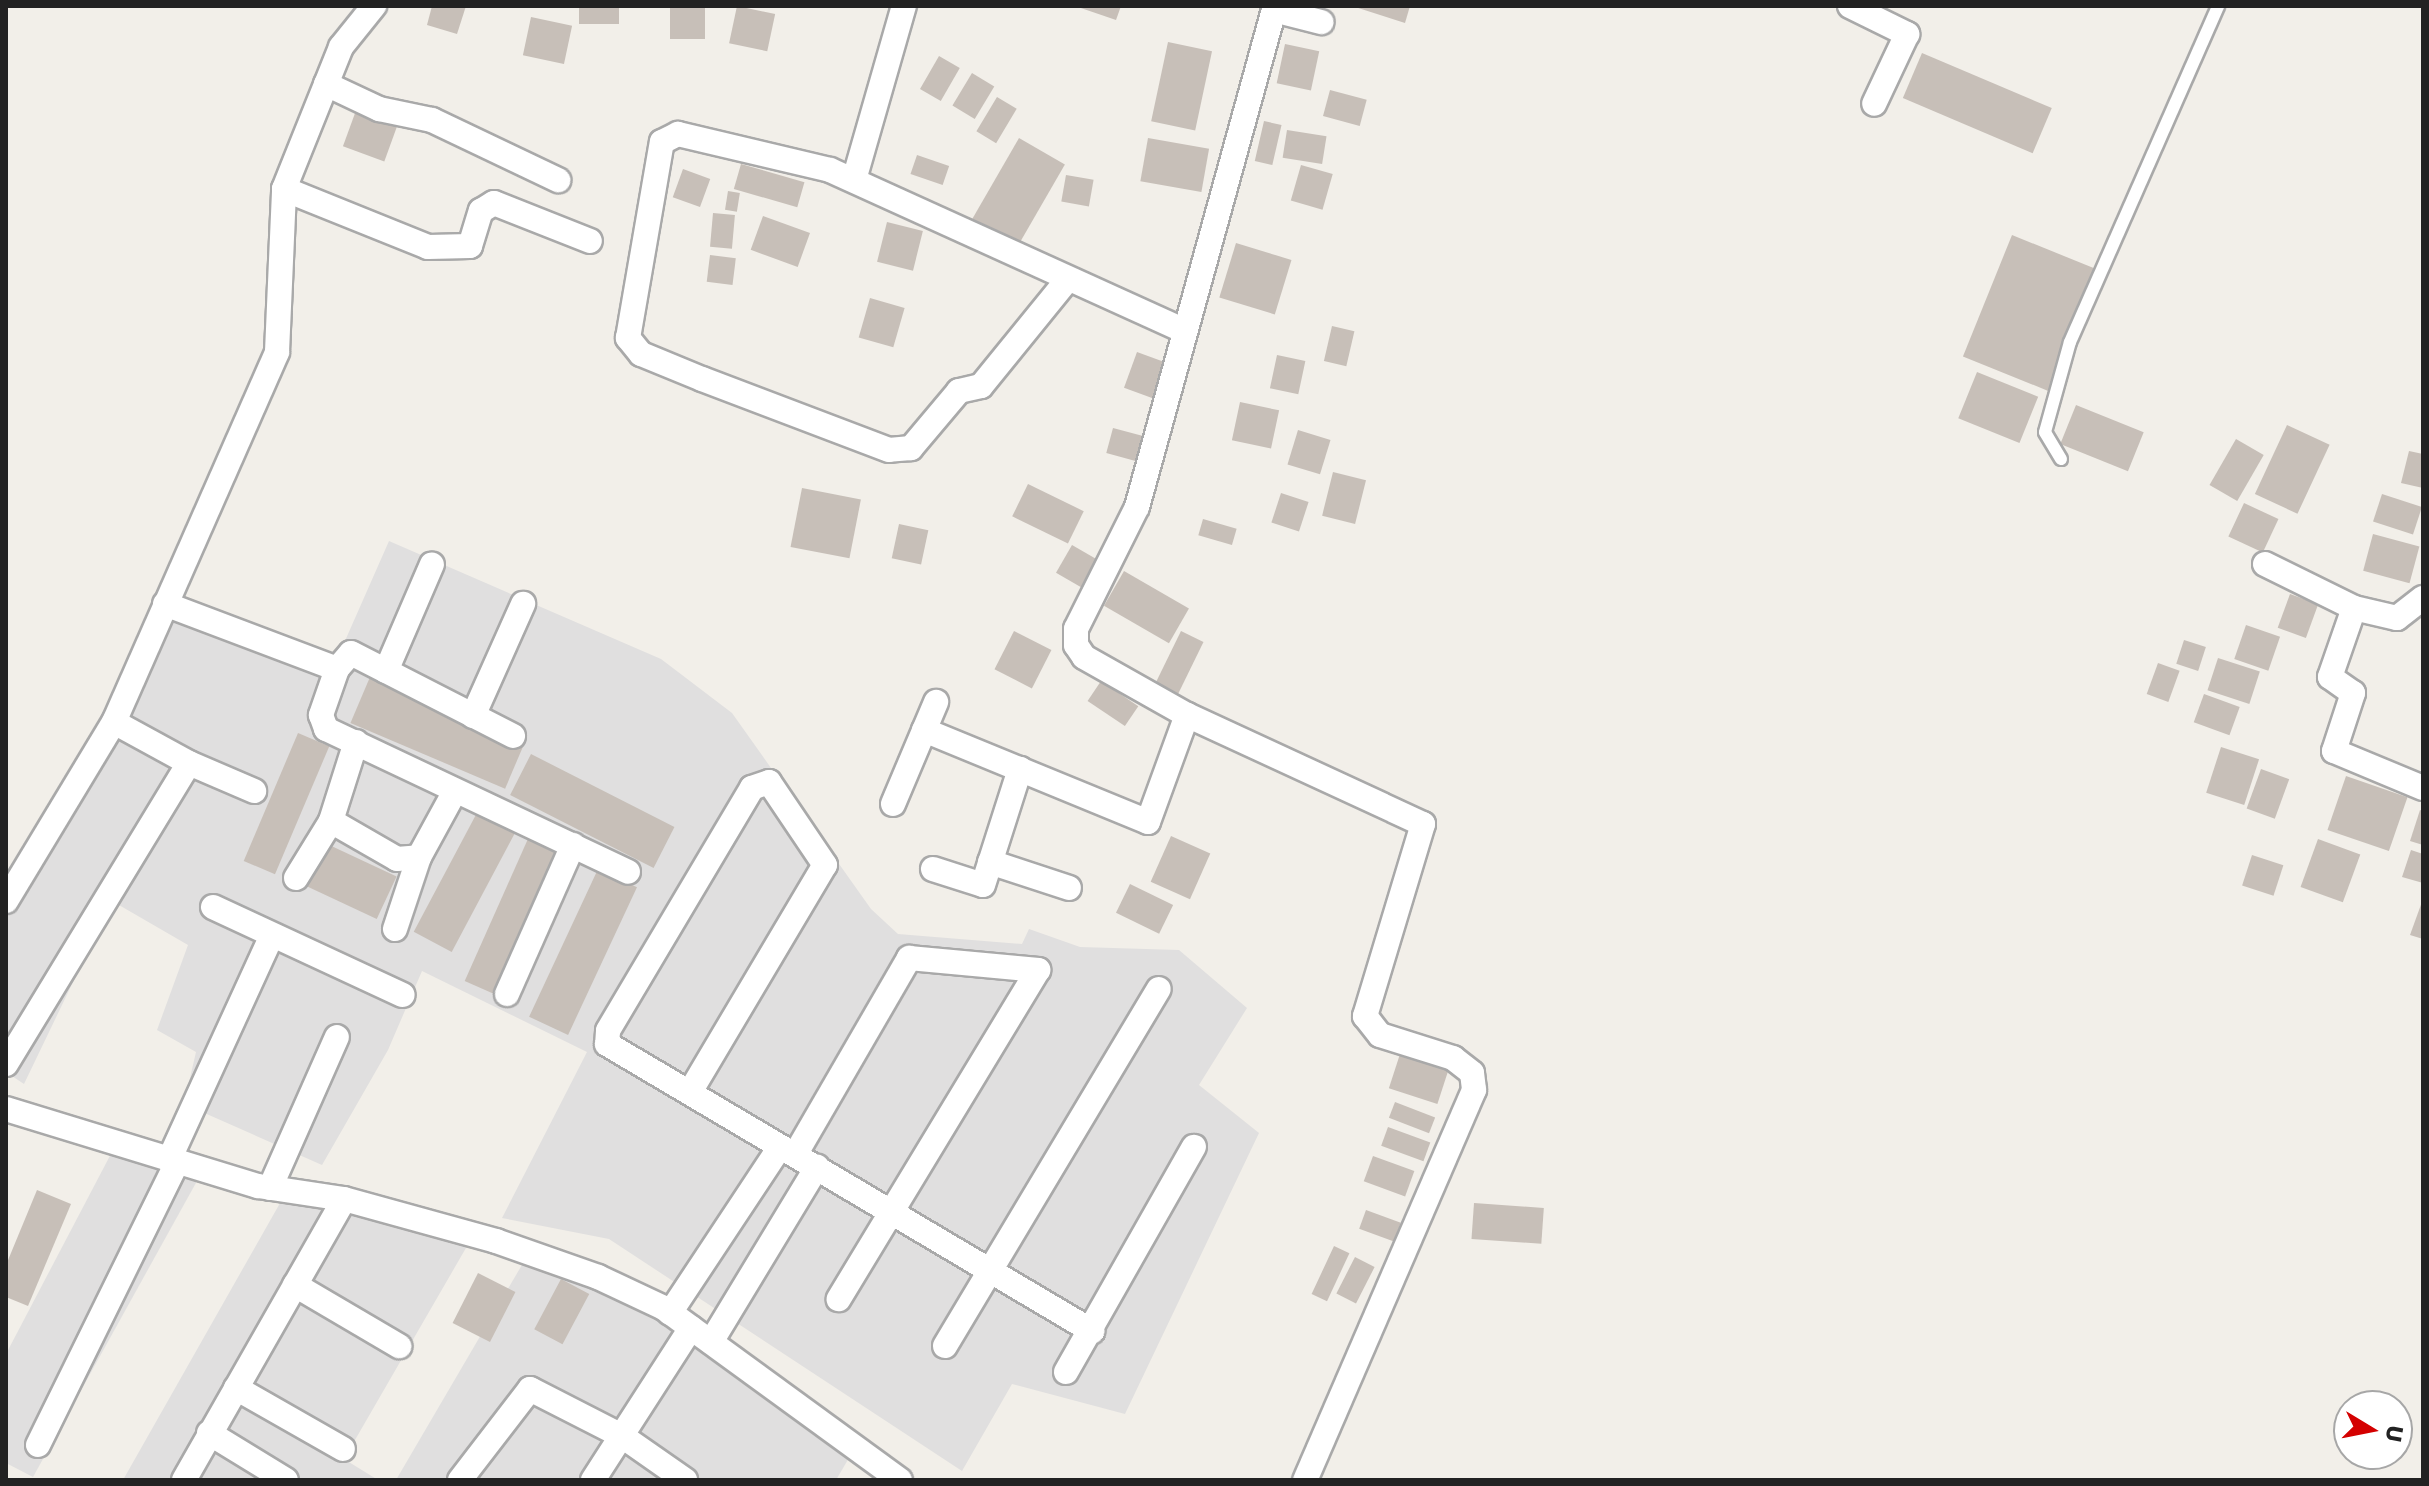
<!DOCTYPE html>
<html>
<head>
<meta charset="utf-8">
<style>
	body { margin:0 }
	#map { position:relative; width:2429px; height:1486px; overflow:hidden; background:#f2efe9; font-family:"Golos Text",sans-serif }
	div>[style] { position:absolute }
	[style*='--x'] { left:calc(var(--x)*1px); top:calc(var(--y)*1px); width:calc(var(--w)*1px); rotate:calc(var(--a)*1deg) }
	.residential>* { inset:0; background:#e0dfdf }
	.building>* { inset:0; background:#c7bfb8; transform-origin:0 0 }
	.roads { filter:drop-shadow(2px 0 #a9a9a9) drop-shadow(-2px 0 #a9a9a9) drop-shadow(0 2px #a9a9a9) drop-shadow(0 -2px #a9a9a9) }
	.service>* { height:12px; margin:-6px; padding:0 6px; transform-origin:6px; border-radius:6px; background:#fff }
	.minor>* { height:24px; margin:-12px; padding:0 12px; transform-origin:12px; border-radius:12px; background:#fff }
	span { translate:-50% -50%; white-space:nowrap; text-align:center; line-height:1.15; -webkit-text-stroke:6px #fff; paint-order:stroke }
	.frame { position:absolute; inset:0; border:8px solid #222; pointer-events:none }
	.north { position:absolute; left:2333px; top:1390px; width:80px; height:80px; box-sizing:border-box; background:#fff; border:2px solid #a7a7a7; border-radius:50%; rotate:100deg; font-size:22px; font-weight:700; line-height:32px; text-align:center; color:#222 }
	.north::after { content:''; display:block; margin:auto; width:28px; height:36px; background:#d40000; clip-path:polygon(50% 0,100% 100%,50% 72%,0 100%) }
</style>
</head>
<body>
<div id="map">
	<div class="residential">
		<div style="clip-path:polygon(389px 541px,661px 659px,732px 713px,871px 909px,898px 934px,1022px 944px,1029px 929px,1080px 947px,1179px 950px,1247px 1008px,1199px 1085px,1259px 1133px,1125px 1414px,1012px 1384px,962px 1471px,609px 1239px,502px 1218px,587px 1052px,422px 971px,388px 1050px,322px 1165px,184px 1104px,196px 1052px,157px 1030px,188px 945px,112px 901px,24px 1084px,6px 1072px,6px 907px,150px 674px,183px 601px,337px 659px)"></div>
		<div style="clip-path:polygon(113px 1150px,202px 1172px,33px 1477px,6px 1463px,6px 1354px)"></div>
		<div style="clip-path:polygon(288px 1189px,470px 1241px,344px 1459px,378px 1480px,123px 1480px)"></div>
		<div style="clip-path:polygon(526px 1258px,669px 1323px,856px 1446px,836px 1480px,396px 1480px)"></div>
	</div>
	<div class="building">
		<div style="clip-path:polygon(432px 6px,466px 6px,457px 34px,427px 25px)"></div>
		<div style="left:579px;top:6px;width:40px;height:18px"></div>
		<div style="left:670px;top:6px;width:35px;height:33px"></div>
		<div style="left:737px;top:6px;width:39px;height:38px;rotate:12deg"></div>
		<div style="clip-path:polygon(1075px 6px,1121px 6px,1116px 20px)"></div>
		<div style="clip-path:polygon(1352px 6px,1410px 6px,1405px 23px)"></div>
		<div style="left:531px;top:17px;width:42px;height:39px;rotate:12deg"></div>
		<div style="left:1168px;top:42px;width:45px;height:81px;rotate:12deg"></div>
		<div style="left:1285px;top:44px;width:35px;height:40px;rotate:12deg"></div>
		<div style="left:1922px;top:53px;width:141px;height:49px;rotate:23deg"></div>
		<div style="left:939px;top:56px;width:24px;height:38px;rotate:30deg"></div>
		<div style="left:972px;top:73px;width:26px;height:38px;rotate:31deg"></div>
		<div style="left:1330px;top:90px;width:38px;height:27px;rotate:15deg"></div>
		<div style="left:997px;top:97px;width:23px;height:40px;rotate:31deg"></div>
		<div style="left:358px;top:105px;width:44px;height:44px;rotate:20deg"></div>
		<div style="left:1264px;top:121px;width:18px;height:41px;rotate:13deg"></div>
		<div style="left:1287px;top:130px;width:40px;height:28px;rotate:9deg"></div>
		<div style="left:1019px;top:138px;width:53px;height:95px;rotate:30deg"></div>
		<div style="left:1148px;top:138px;width:62px;height:44px;rotate:10deg"></div>
		<div style="left:917px;top:155px;width:34px;height:20px;rotate:19deg"></div>
		<div style="left:741px;top:164px;width:66px;height:26px;rotate:16deg"></div>
		<div style="left:1301px;top:165px;width:33px;height:37px;rotate:16deg"></div>
		<div style="left:683px;top:169px;width:29px;height:30px;rotate:20deg"></div>
		<div style="left:1066px;top:175px;width:28px;height:27px;rotate:10deg"></div>
		<div style="left:728px;top:191px;width:12px;height:19px;rotate:9deg"></div>
		<div style="left:713px;top:213px;width:22px;height:34px;rotate:5deg"></div>
		<div style="left:763px;top:216px;width:50px;height:36px;rotate:20deg"></div>
		<div style="left:887px;top:222px;width:37px;height:41px;rotate:14deg"></div>
		<div style="left:2012px;top:235px;width:92px;height:131px;rotate:22deg"></div>
		<div style="left:1236px;top:243px;width:58px;height:57px;rotate:17deg"></div>
		<div style="left:710px;top:255px;width:26px;height:27px;rotate:7deg"></div>
		<div style="left:870px;top:298px;width:36px;height:41px;rotate:16deg"></div>
		<div style="left:1332px;top:326px;width:23px;height:36px;rotate:13deg"></div>
		<div style="left:1137px;top:352px;width:32px;height:38px;rotate:20deg"></div>
		<div style="left:1277px;top:355px;width:29px;height:34px;rotate:12deg"></div>
		<div style="left:1977px;top:372px;width:66px;height:50px;rotate:22deg"></div>
		<div style="left:1240px;top:402px;width:40px;height:39px;rotate:12deg"></div>
		<div style="left:2076px;top:405px;width:73px;height:42px;rotate:22deg"></div>
		<div style="left:2287px;top:425px;width:47px;height:76px;rotate:25deg"></div>
		<div style="left:1113px;top:428px;width:35px;height:26px;rotate:15deg"></div>
		<div style="left:1298px;top:430px;width:34px;height:36px;rotate:17deg"></div>
		<div style="left:2236px;top:439px;width:32px;height:53px;rotate:30deg"></div>
		<div style="clip-path:polygon(2409px 451px,2423px 454px,2423px 488px,2401px 483px)"></div>
		<div style="left:1333px;top:472px;width:34px;height:45px;rotate:14deg"></div>
		<div style="left:1028px;top:484px;width:62px;height:36px;rotate:26deg"></div>
		<div style="left:802px;top:488px;width:60px;height:60px;rotate:11deg"></div>
		<div style="left:1281px;top:493px;width:29px;height:31px;rotate:18deg"></div>
		<div style="left:2382px;top:494px;width:42px;height:29px;rotate:18deg"></div>
		<div style="left:2244px;top:503px;width:38px;height:37px;rotate:25deg"></div>
		<div style="left:1203px;top:519px;width:35px;height:17px;rotate:16deg"></div>
		<div style="left:899px;top:524px;width:30px;height:35px;rotate:12deg"></div>
		<div style="left:2373px;top:534px;width:48px;height:38px;rotate:15deg"></div>
		<div style="left:1072px;top:545px;width:34px;height:32px;rotate:30deg"></div>
		<div style="left:1124px;top:571px;width:75px;height:40px;rotate:30deg"></div>
		<div style="left:2290px;top:594px;width:30px;height:36px;rotate:20deg"></div>
		<div style="left:2246px;top:625px;width:36px;height:36px;rotate:19deg"></div>
		<div style="left:1014px;top:631px;width:42px;height:43px;rotate:27deg"></div>
		<div style="left:1181px;top:631px;width:25px;height:61px;rotate:26deg"></div>
		<div style="left:2184px;top:640px;width:23px;height:25px;rotate:18deg"></div>
		<div style="left:2218px;top:658px;width:44px;height:34px;rotate:18deg"></div>
		<div style="left:2158px;top:663px;width:23px;height:33px;rotate:20deg"></div>
		<div style="left:370px;top:677px;width:168px;height:50px;rotate:23deg"></div>
		<div style="left:1101px;top:681px;width:45px;height:24px;rotate:34deg"></div>
		<div style="left:2204px;top:694px;width:38px;height:30px;rotate:20deg"></div>
		<div style="left:298px;top:733px;width:34px;height:139px;rotate:23deg"></div>
		<div style="left:2221px;top:747px;width:40px;height:48px;rotate:18deg"></div>
		<div style="left:531px;top:754px;width:161px;height:46px;rotate:27deg"></div>
		<div style="left:2261px;top:769px;width:30px;height:42px;rotate:20deg"></div>
		<div style="left:2346px;top:776px;width:65px;height:57px;rotate:19deg"></div>
		<div style="left:479px;top:809px;width:43px;height:139px;rotate:28deg"></div>
		<div style="clip-path:polygon(2420px 810px,2423px 811px,2423px 845px,2410px 841px)"></div>
		<div style="left:531px;top:832px;width:36px;height:163px;rotate:24deg"></div>
		<div style="left:1171px;top:836px;width:43px;height:50px;rotate:24deg"></div>
		<div style="left:2318px;top:839px;width:45px;height:51px;rotate:20deg"></div>
		<div style="left:325px;top:843px;width:79px;height:47px;rotate:25deg"></div>
		<div style="clip-path:polygon(2411px 850px,2423px 854px,2423px 883px,2402px 877px)"></div>
		<div style="left:2252px;top:855px;width:33px;height:32px;rotate:18deg"></div>
		<div style="left:598px;top:869px;width:43px;height:163px;rotate:25deg"></div>
		<div style="left:1130px;top:884px;width:48px;height:32px;rotate:26deg"></div>
		<div style="clip-path:polygon(2423px 899px,2423px 939px,2410px 935px)"></div>
		<div style="left:1400px;top:1054px;width:51px;height:36px;rotate:18deg"></div>
		<div style="left:1395px;top:1102px;width:43px;height:17px;rotate:21deg"></div>
		<div style="left:1388px;top:1127px;width:45px;height:20px;rotate:20deg"></div>
		<div style="left:1373px;top:1156px;width:44px;height:27px;rotate:20deg"></div>
		<div style="clip-path:polygon(37px 1190px,71px 1204px,28px 1306px,6px 1297px,6px 1265px)"></div>
		<div style="left:1474px;top:1203px;width:70px;height:36px;rotate:4deg"></div>
		<div style="left:1366px;top:1210px;width:37px;height:20px;rotate:20deg"></div>
		<div style="left:1334px;top:1246px;width:17px;height:53px;rotate:25deg"></div>
		<div style="left:1355px;top:1257px;width:22px;height:41px;rotate:27deg"></div>
		<div style="left:478px;top:1273px;width:42px;height:56px;rotate:27deg"></div>
		<div style="left:561px;top:1279px;width:32px;height:57px;rotate:28deg"></div>
	</div>
	<div class="roads">
		<div class="service">
			<div style="--x:2061;--y:459;--w:31;--a:-121"></div>
			<div style="--x:2045;--y:432;--w:93;--a:-74.5"></div>
			<div style="--x:2070;--y:342;--w:367;--a:-66.2"></div>
		</div>
		<div class="minor">
			<div style="--x:1275;--y:6;--w:520;--a:105.4"></div>
			<div style="--x:1137;--y:507;--w:136;--a:116.6"></div>
			<div style="--x:1076;--y:629;--w:16;--a:90"></div>
			<div style="--x:1076;--y:645;--w:14;--a:56"></div>
			<div style="--x:1084;--y:657;--w:118;--a:29.4"></div>
			<div style="--x:1187;--y:715;--w:260;--a:24.8"></div>
			<div style="--x:1423;--y:824;--w:201;--a:106.8"></div>
			<div style="--x:1365;--y:1016;--w:24;--a:52"></div>
			<div style="--x:1380;--y:1035;--w:77;--a:17.5"></div>
			<div style="--x:1453;--y:1058;--w:24;--a:38"></div>
			<div style="--x:1472;--y:1073;--w:17;--a:83"></div>
			<div style="--x:1474;--y:1090;--w:425;--a:113.4"></div>
			<div style="--x:1850;--y:6;--w:64;--a:26.2"></div>
			<div style="--x:1907;--y:34;--w:77;--a:115.2"></div>
			<div style="--x:1274;--y:10;--w:49;--a:14.3"></div>
			<div style="--x:326;--y:84;--w:59;--a:25.3"></div>
			<div style="--x:379;--y:109;--w:54;--a:11.7"></div>
			<div style="--x:432;--y:120;--w:140;--a:25.5"></div>
			<div style="--x:854;--y:180;--w:181;--a:-74"></div>
			<div style="--x:284;--y:189;--w:155;--a:21.9"></div>
			<div style="--x:428;--y:247;--w:42;--a:-1.4"></div>
			<div style="--x:470;--y:246;--w:37;--a:-73"></div>
			<div style="--x:481;--y:211;--w:15;--a:-32"></div>
			<div style="--x:494;--y:203;--w:103;--a:21.6"></div>
			<div style="--x:1068;--y:279;--w:138;--a:129.1"></div>
			<div style="--x:981;--y:386;--w:23;--a:167"></div>
			<div style="--x:959;--y:391;--w:75;--a:130.1"></div>
			<div style="--x:911;--y:448;--w:22;--a:175"></div>
			<div style="--x:889;--y:450;--w:200;--a:-159.2"></div>
			<div style="--x:702;--y:379;--w:66;--a:-157.7"></div>
			<div style="--x:641;--y:354;--w:21;--a:-129"></div>
			<div style="--x:628;--y:338;--w:199;--a:-80.2"></div>
			<div style="--x:662;--y:142;--w:18;--a:-27"></div>
			<div style="--x:678;--y:134;--w:156;--a:13.3"></div>
			<div style="--x:830;--y:170;--w:385;--a:24.4"></div>
			<div style="--x:2265;--y:564;--w:99;--a:26.3"></div>
			<div style="--x:2354;--y:608;--w:44;--a:13.1"></div>
			<div style="--x:2397;--y:618;--w:33;--a:-38"></div>
			<div style="--x:165;--y:604;--w:184;--a:20.7"></div>
			<div style="--x:337;--y:669;--w:49;--a:109.2"></div>
			<div style="--x:321;--y:715;--w:15;--a:70"></div>
			<div style="--x:326;--y:729;--w:334;--a:25.3"></div>
			<div style="--x:2354;--y:608;--w:73;--a:109.2"></div>
			<div style="--x:2330;--y:677;--w:28;--a:35"></div>
			<div style="--x:2353;--y:693;--w:61;--a:108.1"></div>
			<div style="--x:2334;--y:751;--w:96;--a:22.6"></div>
			<div style="--x:337;--y:669;--w:21;--a:-49"></div>
			<div style="--x:351;--y:653;--w:182;--a:27.1"></div>
			<div style="--x:386;--y:671;--w:116;--a:-66.7"></div>
			<div style="--x:473;--y:716;--w:123;--a:-65.9"></div>
			<div style="--x:924;--y:730;--w:242;--a:22.3"></div>
			<div style="--x:1148;--y:822;--w:114;--a:-70"></div>
			<div style="--x:356;--y:742;--w:83;--a:107.6"></div>
			<div style="--x:331;--y:821;--w:76;--a:29.9"></div>
			<div style="--x:397;--y:859;--w:22;--a:-5"></div>
			<div style="--x:419;--y:857;--w:75;--a:-61.4"></div>
			<div style="--x:189;--y:763;--w:71;--a:23.3"></div>
			<div style="--x:893;--y:804;--w:111;--a:-67.1"></div>
			<div style="--x:990;--y:862;--w:83;--a:18.2"></div>
			<div style="--x:933;--y:869;--w:52;--a:17.7"></div>
			<div style="--x:983;--y:885;--w:122;--a:-72.3"></div>
			<div style="--x:296;--y:878;--w:67;--a:-58.4"></div>
			<div style="--x:6;--y:901;--w:209;--a:-58.9"></div>
			<div style="--x:114;--y:722;--w:404;--a:-66.2"></div>
			<div style="--x:277;--y:352;--w:163;--a:-87.5"></div>
			<div style="--x:284;--y:189;--w:153;--a:-68.1"></div>
			<div style="--x:341;--y:47;--w:53;--a:-51.2"></div>
			<div style="--x:213;--y:907;--w:209;--a:24.9"></div>
			<div style="--x:395;--y:929;--w:76;--a:-71.6"></div>
			<div style="--x:507;--y:994;--w:163;--a:-66.1"></div>
			<div style="--x:6;--y:1064;--w:352;--a:-58.7"></div>
			<div style="--x:189;--y:763;--w:85;--a:-151.3"></div>
			<div style="--x:690;--y:1092;--w:264;--a:-59.3"></div>
			<div style="--x:825;--y:865;--w:100;--a:-124"></div>
			<div style="--x:769;--y:782;--w:18;--a:161"></div>
			<div style="--x:752;--y:788;--w:282;--a:120.7"></div>
			<div style="--x:608;--y:1031;--w:13;--a:94"></div>
			<div style="--x:607;--y:1044;--w:564;--a:30.62"></div>
			<div style="--x:6;--y:1109;--w:264;--a:17"></div>
			<div style="--x:258;--y:1186;--w:87;--a:8.6"></div>
			<div style="--x:344;--y:1199;--w:158;--a:15.4"></div>
			<div style="--x:496;--y:1241;--w:108;--a:19.4"></div>
			<div style="--x:598;--y:1277;--w:73;--a:25.2"></div>
			<div style="--x:664;--y:1308;--w:292;--a:36.1"></div>
			<div style="--x:795;--y:1155;--w:228;--a:-59.9"></div>
			<div style="--x:909;--y:958;--w:130;--a:5.3"></div>
			<div style="--x:1038;--y:970;--w:385;--a:121.2"></div>
			<div style="--x:169;--y:1160;--w:247;--a:-65.4"></div>
			<div style="--x:270;--y:1188;--w:165;--a:-66.1"></div>
			<div style="--x:295;--y:1285;--w:121;--a:30.4"></div>
			<div style="--x:670;--y:1313;--w:199;--a:-56.5"></div>
			<div style="--x:711;--y:1342;--w:205;--a:-58.8"></div>
			<div style="--x:945;--y:1346;--w:416;--a:-59.1"></div>
			<div style="--x:1066;--y:1372;--w:259;--a:-60.4"></div>
			<div style="--x:236;--y:1388;--w:123;--a:29.7"></div>
			<div style="--x:209;--y:1433;--w:90;--a:31.4"></div>
			<div style="--x:38;--y:1445;--w:314;--a:-63.8"></div>
			<div style="--x:184;--y:1480;--w:323;--a:-60.3"></div>
			<div style="--x:460;--y:1480;--w:115;--a:-52.4"></div>
			<div style="--x:530;--y:1389;--w:103;--a:27.1"></div>
			<div style="--x:622;--y:1436;--w:77;--a:34.9"></div>
			<div style="--x:593;--y:1480;--w:181;--a:-57.2"></div>
		</div>
	</div>
	<div class="frame"></div>
	<div class="north">U</div>
</div>
</body>
</html>
